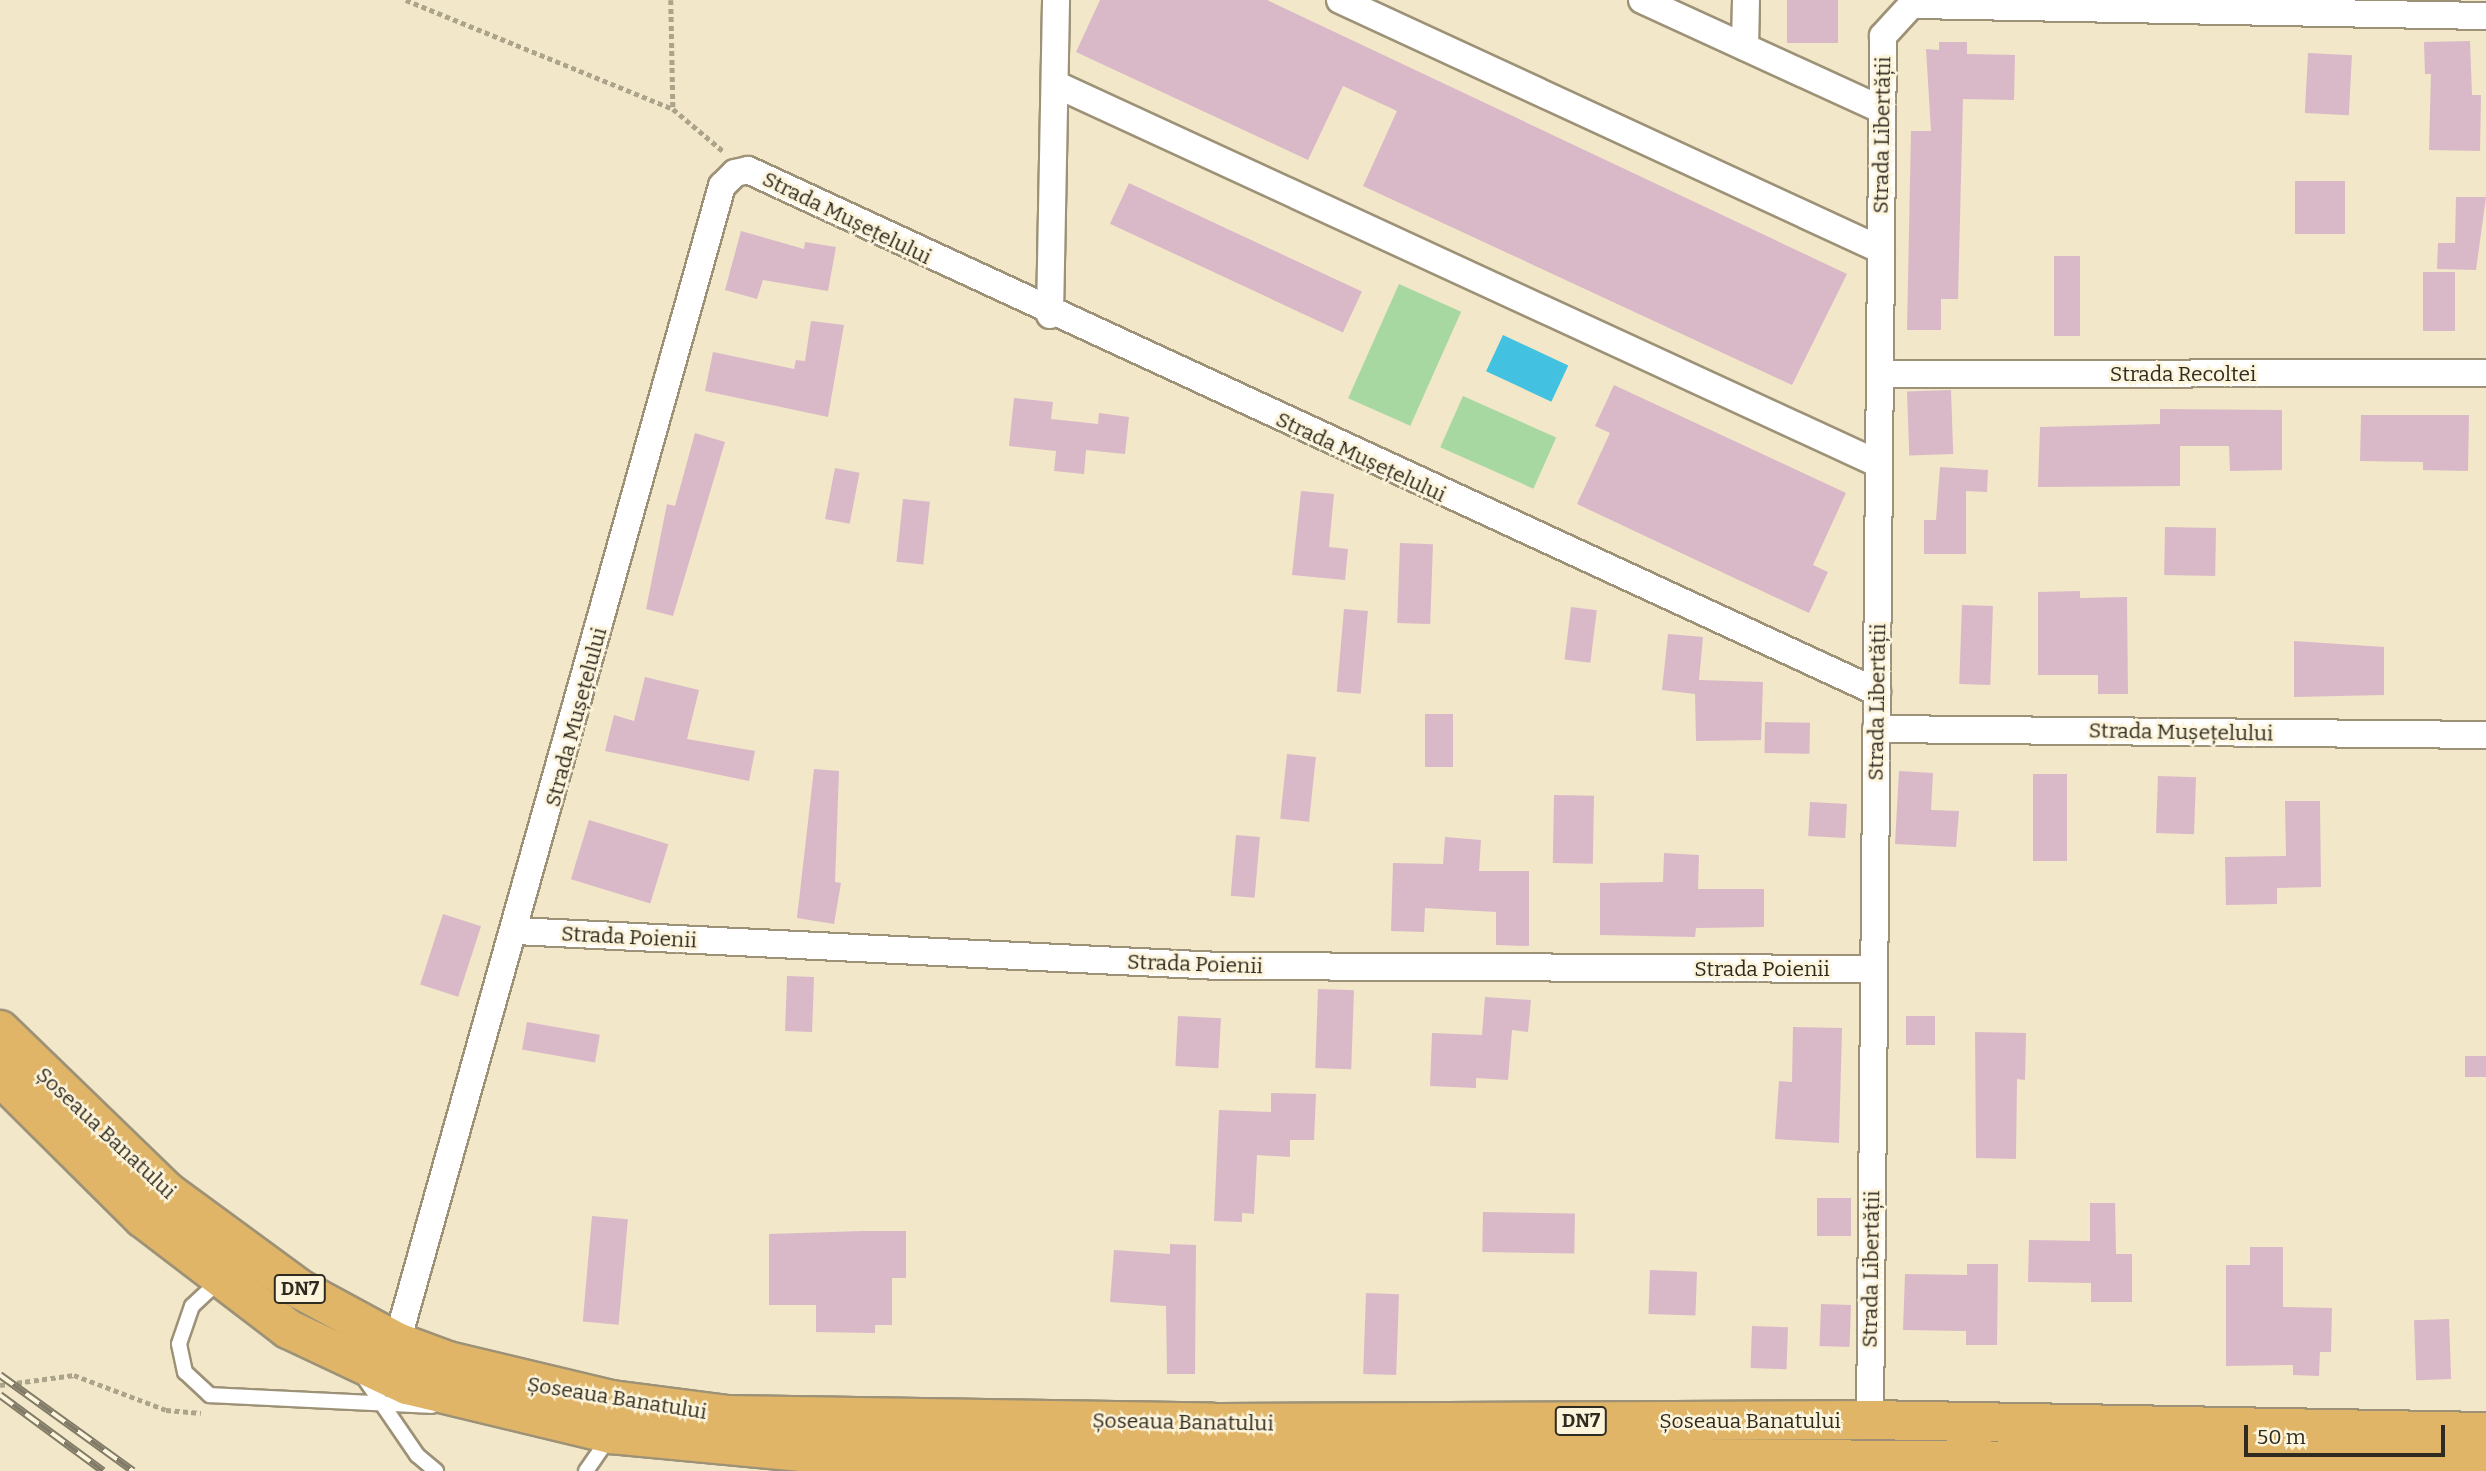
<!DOCTYPE html>
<html>
<head>
<meta charset="utf-8">
<style>
	body { margin:0 }
	#map { position:relative; width:2486px; height:1471px; overflow:hidden; background:#f2e7c8; font-family:Bitter,serif }
	div>[style] { position:absolute }
	[style*='--x'] { left:calc(var(--x)*1px); top:calc(var(--y)*1px); width:calc(var(--w)*1px); rotate:calc(var(--a)*1deg) }
	.green>* { inset:0; background:#a7d8a1; transform-origin:0 0 }
	.water>* { inset:0; background:#43c1e0; transform-origin:0 0 }
	.building>* { inset:0; background:#d9b9c8; transform-origin:0 0 }
	.path>* { height:4.5px; margin-top:-2.25px; transform-origin:0; background:repeating-linear-gradient(90deg,#aca38b 0 5px,transparent 0 8.5px) }
	.roads { filter:drop-shadow(2px 0 #9d9277) drop-shadow(-2px 0 #9d9277) drop-shadow(0 2px #9d9277) drop-shadow(0 -2px #9d9277) }
	.lane>* { height:14px; margin:-7px; padding:0 7px; transform-origin:7px; border-radius:7px; background:#fff }
	.street>* { height:26px; margin:-13px; padding:0 13px; transform-origin:13px; border-radius:13px; background:#fff }
	.primary>* { height:38px; margin:-19px; padding:0 19px; transform-origin:19px; border-radius:19px; background:#e0b567 }
	.rail>* { height:8px; margin-top:-4px; transform-origin:0; background:repeating-linear-gradient(90deg,#fdf4dc 0 16px,#827b67 0 32px); box-sizing:border-box; border-block:2px solid #827b67 }
	span { translate:-50% -50%; white-space:nowrap; text-align:center; line-height:1.15; -webkit-text-stroke:5px #fdf4dc; paint-order:stroke }
	.shield-label span { padding:2px 5px; background:#fdf4dc; border:2px solid; border-radius:5px; -webkit-text-stroke-width:0 }
	.shield-label { font-size:19px; color:#302b20; font-weight:700 }
	.street-label { font-size:21px; color:#302b20 }
	.scale { position:absolute; left:2244px; top:1425px; width:201px; height:32px; box-sizing:border-box; border:4px solid #302b20; border-top:0; padding-left:9px; font-size:21px; line-height:24px; white-space:nowrap; color:#302b20; -webkit-text-stroke:5px #fdf4dc; paint-order:stroke }
</style>
</head>
<body>
<div id="map">
	<div class="green">
		<div style="left:1399px;top:284px;width:68px;height:125px;rotate:24deg"></div>
		<div style="left:1463px;top:396px;width:102px;height:56px;rotate:24deg"></div>
	</div>
	<div class="water">
		<div style="left:1503px;top:335px;width:72px;height:40px;rotate:25deg"></div>
	</div>
	<div class="building">
		<div style="clip-path:polygon(1100px 0,1267px 0,1847px 274px,1792px 385px,1363px 186px,1397px 111px,1343px 86px,1308px 160px,1076px 52px)"></div>
		<div style="left:1787px;top:0;width:51px;height:43px"></div>
		<div style="clip-path:polygon(2470px 41px,2472px 95px,2481px 95px,2480px 151px,2429px 150px,2431px 74px,2425px 74px,2424px 42px)"></div>
		<div style="clip-path:polygon(1939px 42px,1967px 42px,1967px 54px,2015px 55px,2014px 100px,1963px 99px,1958px 299px,1941px 299px,1941px 330px,1907px 330px,1911px 131px,1931px 131px,1926px 49px,1939px 50px)"></div>
		<div style="left:2308px;top:53px;width:44px;height:60px;rotate:3deg"></div>
		<div style="left:2345px;top:181px;width:53px;height:50px;rotate:90deg"></div>
		<div style="left:1129px;top:183px;width:257px;height:45px;rotate:25deg"></div>
		<div style="clip-path:polygon(2456px 197px,2486px 197px,2476px 270px,2437px 269px,2438px 243px,2455px 243px)"></div>
		<div style="clip-path:polygon(741px 231px,804px 249px,805px 242px,836px 247px,828px 291px,763px 280px,757px 299px,725px 290px)"></div>
		<div style="left:2054px;top:256px;width:26px;height:80px"></div>
		<div style="left:2423px;top:272px;width:32px;height:59px"></div>
		<div style="clip-path:polygon(811px 321px,844px 325px,828px 417px,705px 391px,713px 352px,794px 369px,796px 360px,805px 361px)"></div>
		<div style="clip-path:polygon(1614px 385px,1846px 493px,1813px 565px,1828px 572px,1809px 613px,1577px 504px,1610px 433px,1595px 426px)"></div>
		<div style="left:1951px;top:390px;width:64px;height:44px;rotate:88deg"></div>
		<div style="clip-path:polygon(1014px 398px,1053px 402px,1051px 419px,1098px 424px,1099px 413px,1129px 417px,1125px 454px,1086px 450px,1084px 474px,1054px 471px,1056px 451px,1009px 446px)"></div>
		<div style="clip-path:polygon(2160px 409px,2282px 410px,2282px 470px,2230px 471px,2229px 446px,2180px 446px,2180px 486px,2038px 487px,2040px 427px,2160px 424px)"></div>
		<div style="clip-path:polygon(2361px 415px,2469px 415px,2468px 471px,2423px 470px,2423px 462px,2360px 461px)"></div>
		<div style="clip-path:polygon(695px 433px,725px 442px,673px 616px,646px 609px,667px 504px,675px 506px)"></div>
		<div style="clip-path:polygon(1940px 467px,1988px 470px,1987px 492px,1966px 491px,1966px 554px,1924px 554px,1924px 520px,1936px 520px)"></div>
		<div style="left:835px;top:468px;width:25px;height:52px;rotate:11deg"></div>
		<div style="clip-path:polygon(1301px 491px,1334px 494px,1329px 547px,1348px 549px,1345px 580px,1292px 575px)"></div>
		<div style="left:903px;top:499px;width:27px;height:63px;rotate:6deg"></div>
		<div style="left:2165px;top:527px;width:51px;height:48px;rotate:1deg"></div>
		<div style="left:1400px;top:543px;width:33px;height:80px;rotate:2deg"></div>
		<div style="clip-path:polygon(2080px 591px,2080px 598px,2127px 597px,2128px 694px,2098px 694px,2098px 675px,2038px 675px,2038px 592px)"></div>
		<div style="left:1962px;top:605px;width:31px;height:79px;rotate:2deg"></div>
		<div style="left:1571px;top:607px;width:26px;height:53px;rotate:7deg"></div>
		<div style="left:1344px;top:609px;width:24px;height:83px;rotate:5deg"></div>
		<div style="clip-path:polygon(1668px 634px,1703px 637px,1699px 680px,1763px 682px,1761px 740px,1696px 741px,1695px 694px,1662px 690px)"></div>
		<div style="clip-path:polygon(2294px 641px,2384px 647px,2384px 695px,2294px 697px)"></div>
		<div style="clip-path:polygon(645px 677px,699px 690px,687px 739px,755px 751px,749px 781px,605px 751px,614px 715px,634px 721px)"></div>
		<div style="left:1425px;top:714px;width:28px;height:53px"></div>
		<div style="left:1765px;top:722px;width:45px;height:31px;rotate:1deg"></div>
		<div style="left:1287px;top:754px;width:29px;height:65px;rotate:6deg"></div>
		<div style="clip-path:polygon(814px 769px,839px 771px,835px 882px,841px 883px,834px 924px,797px 918px)"></div>
		<div style="clip-path:polygon(1899px 771px,1933px 773px,1931px 810px,1959px 811px,1956px 847px,1895px 844px)"></div>
		<div style="left:2033px;top:774px;width:34px;height:87px"></div>
		<div style="left:2158px;top:776px;width:38px;height:57px;rotate:2deg"></div>
		<div style="left:1554px;top:795px;width:40px;height:68px;rotate:1deg"></div>
		<div style="clip-path:polygon(2285px 801px,2320px 801px,2321px 887px,2277px 888px,2277px 904px,2226px 905px,2225px 857px,2286px 856px)"></div>
		<div style="left:1810px;top:802px;width:37px;height:34px;rotate:3deg"></div>
		<div style="left:589px;top:820px;width:83px;height:62px;rotate:17deg"></div>
		<div style="left:1236px;top:835px;width:24px;height:61px;rotate:5deg"></div>
		<div style="clip-path:polygon(1445px 837px,1481px 840px,1479px 871px,1529px 871px,1529px 946px,1496px 945px,1496px 912px,1425px 908px,1424px 932px,1391px 931px,1393px 863px,1443px 864px)"></div>
		<div style="clip-path:polygon(1664px 853px,1699px 855px,1698px 889px,1764px 889px,1764px 927px,1696px 928px,1695px 937px,1600px 935px,1600px 883px,1663px 882px)"></div>
		<div style="left:443px;top:914px;width:40px;height:74px;rotate:18deg"></div>
		<div style="left:787px;top:976px;width:27px;height:55px;rotate:2deg"></div>
		<div style="left:1318px;top:989px;width:36px;height:79px;rotate:2deg"></div>
		<div style="clip-path:polygon(1485px 997px,1531px 1000px,1528px 1032px,1512px 1030px,1508px 1080px,1476px 1078px,1476px 1088px,1430px 1086px,1432px 1033px,1482px 1035px)"></div>
		<div style="left:1178px;top:1016px;width:43px;height:50px;rotate:3deg"></div>
		<div style="left:1935px;top:1016px;width:29px;height:29px;rotate:90deg"></div>
		<div style="left:527px;top:1022px;width:74px;height:28px;rotate:10deg"></div>
		<div style="clip-path:polygon(1793px 1027px,1842px 1028px,1839px 1143px,1775px 1139px,1779px 1081px,1792px 1082px)"></div>
		<div style="clip-path:polygon(1975px 1032px,2026px 1033px,2025px 1080px,2017px 1079px,2016px 1159px,1976px 1158px)"></div>
		<div style="left:2465px;top:1056px;width:21px;height:21px"></div>
		<div style="clip-path:polygon(1271px 1093px,1316px 1094px,1314px 1140px,1290px 1140px,1290px 1157px,1257px 1155px,1254px 1214px,1242px 1213px,1242px 1222px,1214px 1221px,1219px 1110px,1271px 1112px)"></div>
		<div style="left:1817px;top:1198px;width:34px;height:38px"></div>
		<div style="clip-path:polygon(2090px 1203px,2115px 1203px,2116px 1254px,2132px 1254px,2132px 1302px,2091px 1302px,2091px 1283px,2028px 1282px,2029px 1240px,2090px 1241px)"></div>
		<div style="left:1483px;top:1212px;width:92px;height:40px;rotate:1deg"></div>
		<div style="left:592px;top:1216px;width:36px;height:106px;rotate:5deg"></div>
		<div style="clip-path:polygon(863px 1231px,906px 1231px,906px 1278px,892px 1278px,892px 1325px,875px 1325px,875px 1333px,816px 1332px,816px 1305px,769px 1305px,769px 1234px)"></div>
		<div style="clip-path:polygon(1170px 1244px,1196px 1245px,1195px 1374px,1167px 1374px,1166px 1306px,1110px 1302px,1114px 1250px,1170px 1254px)"></div>
		<div style="clip-path:polygon(2250px 1247px,2283px 1247px,2283px 1307px,2332px 1308px,2331px 1352px,2320px 1352px,2319px 1376px,2293px 1375px,2293px 1365px,2226px 1366px,2226px 1265px,2250px 1265px)"></div>
		<div style="clip-path:polygon(1967px 1264px,1998px 1264px,1997px 1345px,1966px 1345px,1966px 1331px,1903px 1330px,1905px 1274px,1967px 1275px)"></div>
		<div style="left:1650px;top:1270px;width:47px;height:44px;rotate:2deg"></div>
		<div style="left:1366px;top:1293px;width:33px;height:81px;rotate:2deg"></div>
		<div style="left:1821px;top:1304px;width:30px;height:42px;rotate:2deg"></div>
		<div style="left:2449px;top:1319px;width:60px;height:35px;rotate:88deg"></div>
		<div style="left:1752px;top:1326px;width:36px;height:42px;rotate:2deg"></div>
	</div>
	<div class="path">
		<div style="--x:406;--y:0;--w:288;--a:22.2"></div>
		<div style="--x:673;--y:109;--w:65;--a:40"></div>
		<div style="--x:671;--y:0;--w:109;--a:88.9"></div>
		<div style="--x:0;--y:1385;--w:75;--a:-7.7"></div>
		<div style="--x:74;--y:1375;--w:98;--a:20.8"></div>
		<div style="--x:166;--y:1410;--w:35;--a:5"></div>
	</div>
	<div class="roads">
		<div class="lane">
			<div style="--x:220;--y:1280;--w:38;--a:137"></div>
			<div style="--x:192;--y:1306;--w:40;--a:108.9"></div>
			<div style="--x:179;--y:1344;--w:29;--a:78"></div>
			<div style="--x:185;--y:1372;--w:34;--a:43"></div>
			<div style="--x:210;--y:1395;--w:222;--a:2.8"></div>
			<div style="--x:363;--y:1376;--w:96;--a:55.6"></div>
			<div style="--x:417;--y:1455;--w:25;--a:40"></div>
			<div style="--x:586;--y:1471;--w:44;--a:-55.2"></div>
		</div>
		<div class="street">
			<div style="--x:1340;--y:0;--w:596;--a:24.8"></div>
			<div style="--x:1642;--y:0;--w:264;--a:24.6"></div>
			<div style="--x:1916;--y:5;--w:570;--a:1.11"></div>
			<div style="--x:1745;--y:47;--w:47;--a:-88.8"></div>
			<div style="--x:1055;--y:84;--w:907;--a:24.76"></div>
			<div style="--x:1050;--y:315;--w:315;--a:-88.9"></div>
			<div style="--x:1880;--y:374;--w:606;--a:-0.09"></div>
			<div style="--x:1876;--y:729;--w:610;--a:0.56"></div>
			<div style="--x:516;--y:931;--w:704;--a:2.85"></div>
			<div style="--x:1219;--y:966;--w:655;--a:0.26"></div>
			<div style="--x:397;--y:1342;--w:1201;--a:-74.3"></div>
			<div style="--x:722;--y:186;--w:18;--a:-45"></div>
			<div style="--x:735;--y:173;--w:13;--a:-13"></div>
			<div style="--x:748;--y:170;--w:1244;--a:24.81"></div>
			<div style="--x:1870;--y:1420;--w:1384;--a:-89.46"></div>
			<div style="--x:1883;--y:36;--w:49;--a:-47.5"></div>
		</div>
		<div class="primary">
			<div style="--x:0;--y:1030;--w:231;--a:44.1"></div>
			<div style="--x:166;--y:1191;--w:167;--a:36.3"></div>
			<div style="--x:301;--y:1290;--w:109;--a:28.4"></div>
			<div style="--x:397;--y:1342;--w:54;--a:20.4"></div>
			<div style="--x:448;--y:1361;--w:169;--a:13.4"></div>
			<div style="--x:612;--y:1400;--w:117;--a:7.4"></div>
			<div style="--x:728;--y:1415;--w:484;--a:0.9"></div>
			<div style="--x:1212;--y:1423;--w:658;--a:-0.26"></div>
			<div style="--x:1870;--y:1420;--w:616;--a:1.12"></div>
			<div style="--x:0;--y:1076;--w:202;--a:44.8"></div>
			<div style="--x:143;--y:1218;--w:183;--a:37.4"></div>
			<div style="--x:288;--y:1329;--w:132;--a:25.2"></div>
			<div style="--x:407;--y:1385;--w:210;--a:13.5"></div>
			<div style="--x:611;--y:1434;--w:191;--a:5.4"></div>
			<div style="--x:801;--y:1452;--w:1685;--a:0.41"></div>
		</div>
	</div>
	<div class="rail">
		<div style="--x:0;--y:1375;--w:164;--a:35.8"></div>
		<div style="--x:0;--y:1395;--w:128;--a:36.4"></div>
	</div>
	<div class="shield-label">
		<span style="left:300px;top:1289px">DN7</span>
		<span style="left:1581px;top:1421px">DN7</span>
	</div>
	<div class="street-label">
		<span style="left:1882px;top:135px;rotate:-89deg">Strada Libertății</span>
		<span style="left:847px;top:218px;rotate:26deg">Strada Mușețelului</span>
		<span style="left:2183px;top:374px">Strada Recoltei</span>
		<span style="left:1361px;top:457px;rotate:25deg">Strada Mușețelului</span>
		<span style="left:1877px;top:702px;rotate:-89deg">Strada Libertății</span>
		<span style="left:576px;top:717px;rotate:-75deg">Strada Mușețelului</span>
		<span style="left:2181px;top:732px;rotate:1deg">Strada Mușețelului</span>
		<span style="left:629px;top:937px;rotate:3deg">Strada Poienii</span>
		<span style="left:1195px;top:964px;rotate:2deg">Strada Poienii</span>
		<span style="left:1762px;top:969px">Strada Poienii</span>
		<span style="left:106px;top:1133px;rotate:43deg">Șoseaua Banatului</span>
		<span style="left:1871px;top:1269px;rotate:-89deg">Strada Libertății</span>
		<span style="left:617px;top:1398px;rotate:9deg">Șoseaua Banatului</span>
		<span style="left:1750px;top:1421px">Șoseaua Banatului</span>
		<span style="left:1183px;top:1422px;rotate:1deg">Șoseaua Banatului</span>
	</div>
	<div class="scale">50 m</div>
</div>
</body>
</html>
